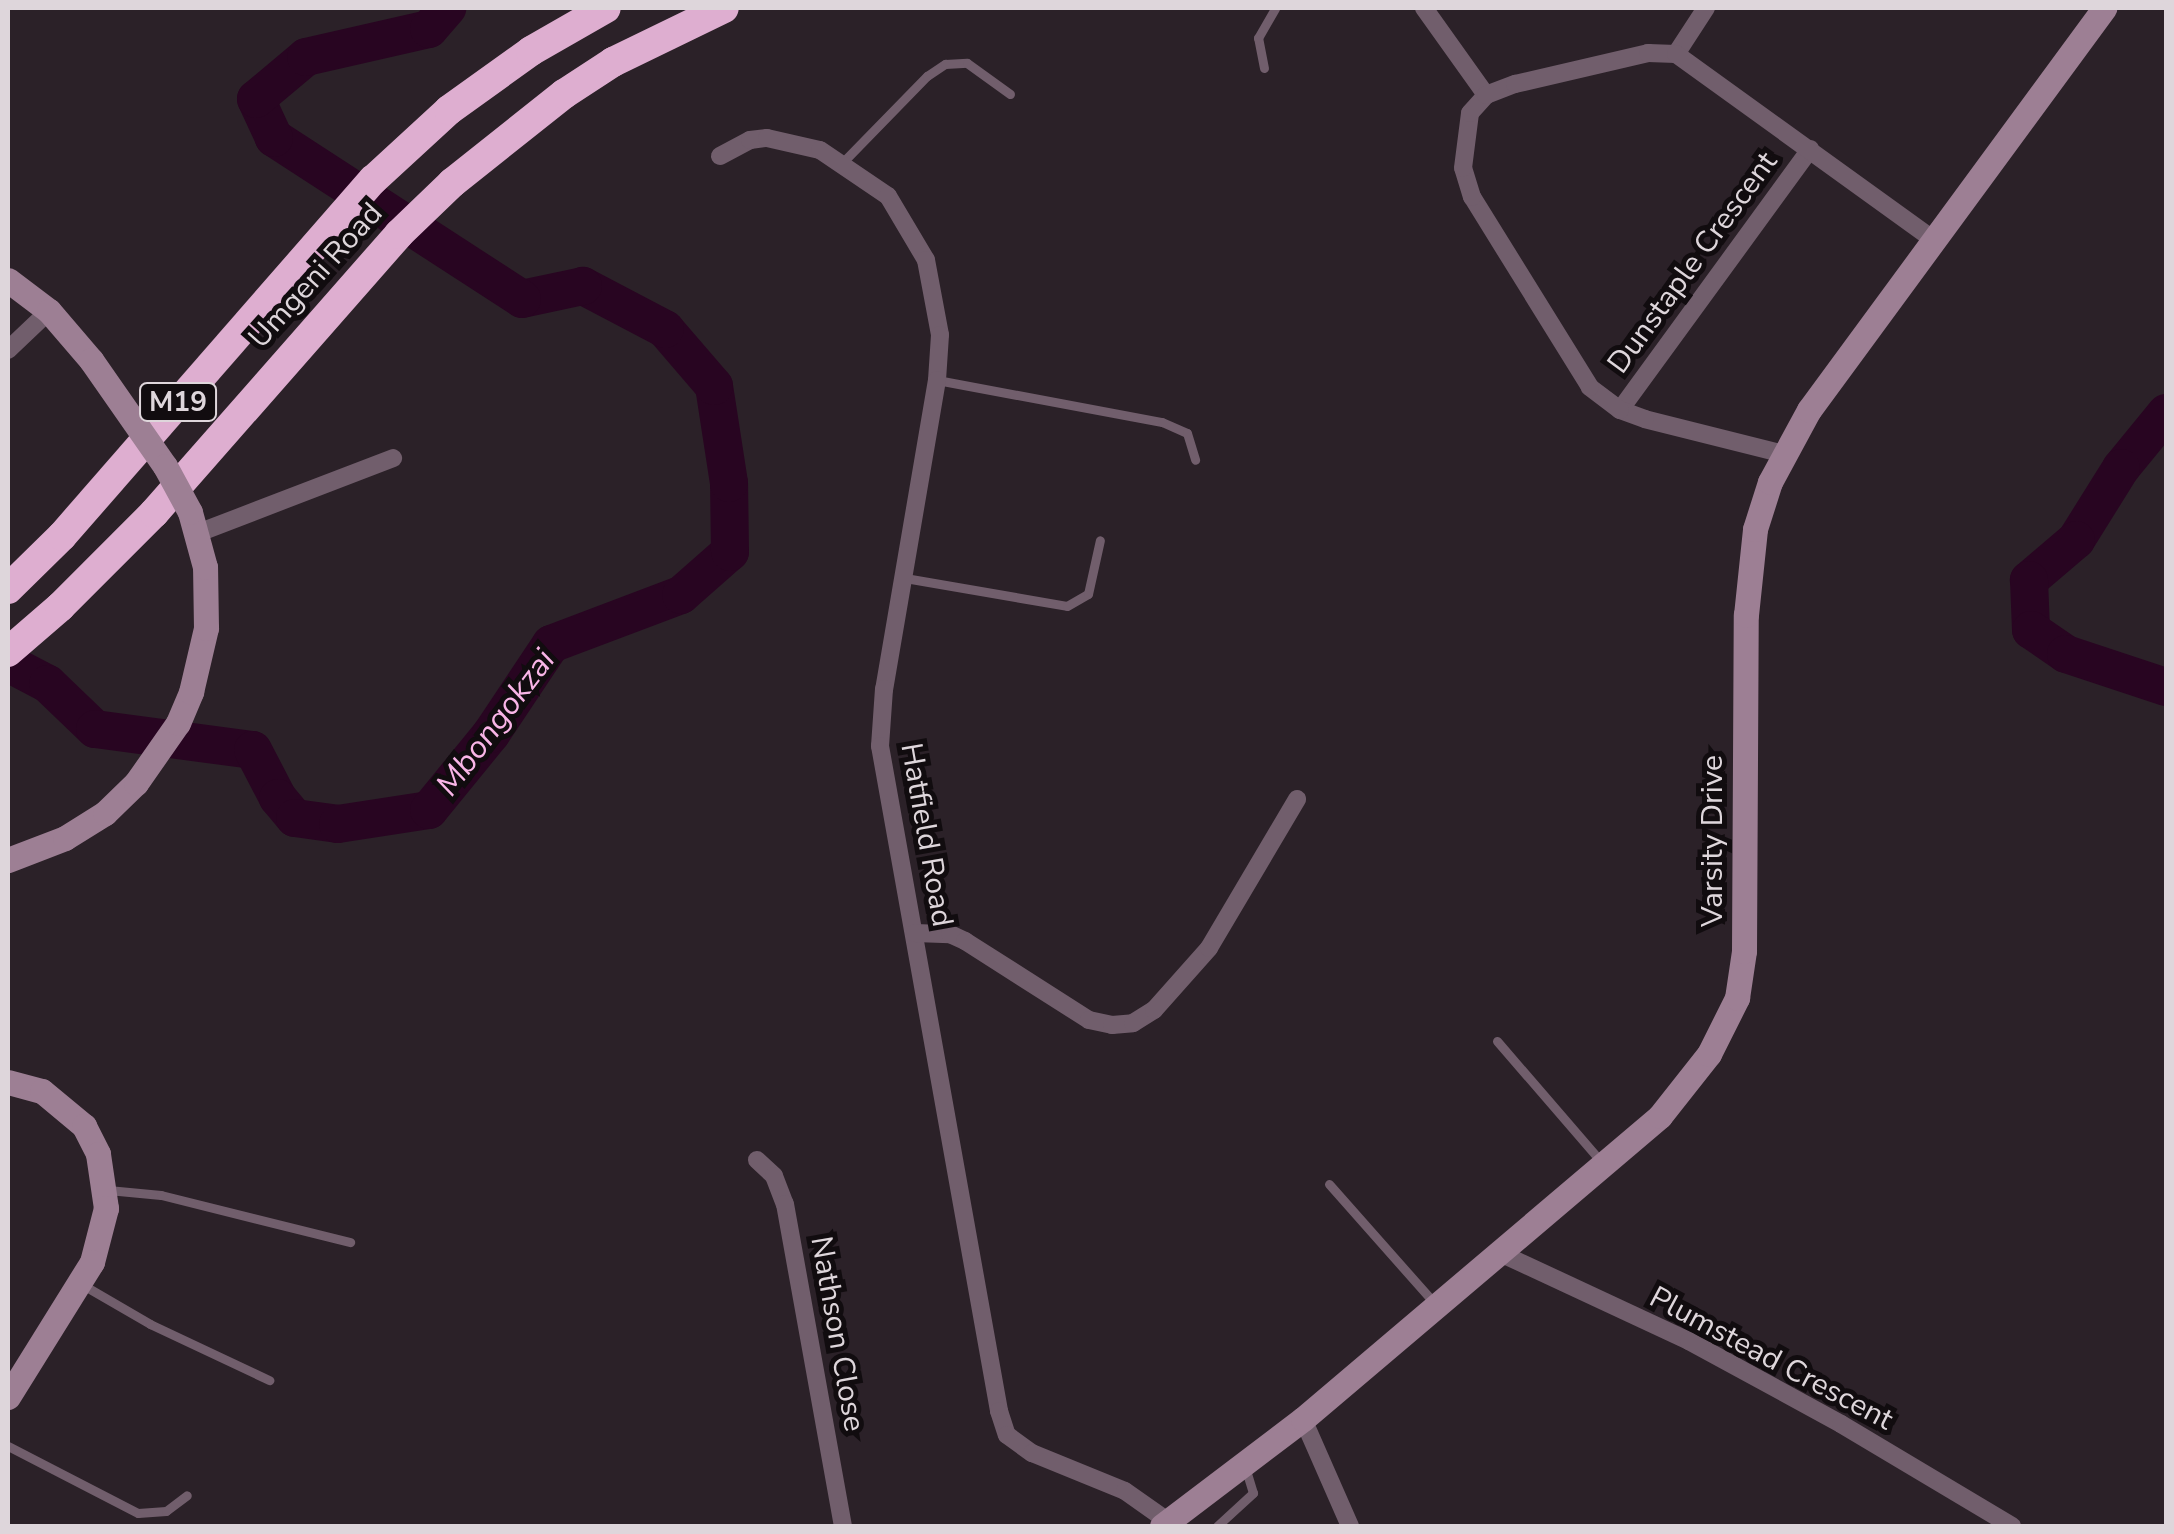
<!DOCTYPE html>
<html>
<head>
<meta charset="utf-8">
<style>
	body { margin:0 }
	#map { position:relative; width:2174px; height:1534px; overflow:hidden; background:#2b2128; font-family:"Nunito Sans",sans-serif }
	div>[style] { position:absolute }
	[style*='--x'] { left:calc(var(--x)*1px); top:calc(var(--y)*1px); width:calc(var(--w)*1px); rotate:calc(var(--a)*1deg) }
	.river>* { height:38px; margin:-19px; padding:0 19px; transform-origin:19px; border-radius:19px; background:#280521 }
	.lane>* { height:9px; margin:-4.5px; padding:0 4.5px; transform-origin:4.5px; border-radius:4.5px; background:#715e6c }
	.street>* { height:18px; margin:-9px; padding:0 9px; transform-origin:9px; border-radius:9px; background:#715e6c }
	.secondary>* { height:25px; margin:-12.5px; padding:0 12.5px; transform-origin:12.5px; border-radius:12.5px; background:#9d7f94 }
	.highway>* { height:30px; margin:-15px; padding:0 15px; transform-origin:15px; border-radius:15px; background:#deaed0 }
	.secondary-bridge>* { height:25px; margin:-12.5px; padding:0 12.5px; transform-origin:12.5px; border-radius:12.5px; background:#9d7f94 }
	span { translate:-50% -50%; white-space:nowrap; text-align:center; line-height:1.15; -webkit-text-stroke:10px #110c0f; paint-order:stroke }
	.shield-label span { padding:2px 8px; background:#110c0f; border:2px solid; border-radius:8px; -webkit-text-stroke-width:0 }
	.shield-label { font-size:28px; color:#ded6db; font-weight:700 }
	.street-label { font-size:30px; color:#ded6db }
	.water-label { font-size:32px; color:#f9b5e7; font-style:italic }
	.frame { position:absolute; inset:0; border:10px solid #ded6db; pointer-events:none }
</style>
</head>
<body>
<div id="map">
	<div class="river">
		<div style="--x:2166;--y:413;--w:71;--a:129.3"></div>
		<div style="--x:2121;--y:468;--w:85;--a:122"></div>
		<div style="--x:2076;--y:540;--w:62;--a:139.6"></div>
		<div style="--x:2029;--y:580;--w:50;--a:87.7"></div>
		<div style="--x:2031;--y:630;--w:42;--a:34.4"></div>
		<div style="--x:2066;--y:654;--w:105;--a:18.3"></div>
		<div style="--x:8;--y:663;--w:45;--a:27.7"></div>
		<div style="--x:48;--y:684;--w:65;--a:43.8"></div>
		<div style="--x:95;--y:729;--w:159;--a:7.6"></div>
		<div style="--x:253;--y:750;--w:54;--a:62.5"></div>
		<div style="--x:278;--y:798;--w:26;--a:50"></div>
		<div style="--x:295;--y:818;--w:43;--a:7.9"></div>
		<div style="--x:338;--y:824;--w:92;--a:-8.7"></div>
		<div style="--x:429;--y:810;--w:98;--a:-50.8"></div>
		<div style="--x:491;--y:734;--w:108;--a:-56.3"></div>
		<div style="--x:551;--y:644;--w:139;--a:-20.7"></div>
		<div style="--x:681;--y:595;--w:65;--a:-41.3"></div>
		<div style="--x:730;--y:552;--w:69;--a:-90.8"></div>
		<div style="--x:729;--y:483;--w:98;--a:-98.8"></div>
		<div style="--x:714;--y:386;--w:75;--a:-130.7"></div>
		<div style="--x:665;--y:329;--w:93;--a:-152.3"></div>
		<div style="--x:583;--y:286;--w:62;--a:168"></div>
		<div style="--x:522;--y:299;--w:296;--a:-147"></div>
		<div style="--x:274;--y:138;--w:43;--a:-114.8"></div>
		<div style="--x:256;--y:99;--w:65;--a:-40"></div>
		<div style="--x:306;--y:57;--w:126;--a:-12.8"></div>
		<div style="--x:429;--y:29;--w:28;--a:-49"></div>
	</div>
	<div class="lane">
		<div style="--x:1264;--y:68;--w:31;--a:-101"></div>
		<div style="--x:1258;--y:38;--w:34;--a:-60"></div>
		<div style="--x:842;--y:163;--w:122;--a:-45.7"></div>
		<div style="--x:927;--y:76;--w:22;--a:-34"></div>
		<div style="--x:945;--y:64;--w:22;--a:-3"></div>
		<div style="--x:967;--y:63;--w:53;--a:35.8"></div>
		<div style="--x:937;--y:380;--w:229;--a:10.6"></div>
		<div style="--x:1162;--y:422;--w:27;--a:24"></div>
		<div style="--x:1187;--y:433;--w:28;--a:73"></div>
		<div style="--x:905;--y:578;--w:164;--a:9.8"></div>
		<div style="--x:1067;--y:606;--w:24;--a:-30"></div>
		<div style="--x:1088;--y:594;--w:55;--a:-77.5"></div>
		<div style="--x:1497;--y:1041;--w:162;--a:49.2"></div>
		<div style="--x:1329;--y:1184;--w:162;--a:48.5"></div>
		<div style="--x:108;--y:1190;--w:53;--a:5.4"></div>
		<div style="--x:161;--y:1195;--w:195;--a:14"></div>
		<div style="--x:83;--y:1285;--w:78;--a:30.2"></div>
		<div style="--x:150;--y:1324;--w:132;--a:25.2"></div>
		<div style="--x:8;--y:1446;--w:146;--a:27.3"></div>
		<div style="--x:138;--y:1513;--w:28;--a:-4"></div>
		<div style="--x:166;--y:1511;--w:26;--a:-37"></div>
		<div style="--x:1217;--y:1526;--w:49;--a:-42.5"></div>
		<div style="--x:1253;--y:1493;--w:27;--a:-107"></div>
	</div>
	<div class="street">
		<div style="--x:1424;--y:8;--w:107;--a:54.5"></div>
		<div style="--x:1676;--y:54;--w:55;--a:-56.9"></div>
		<div style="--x:720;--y:156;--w:34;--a:-28"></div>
		<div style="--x:750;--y:140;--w:17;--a:-7"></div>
		<div style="--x:767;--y:138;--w:54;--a:12.8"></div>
		<div style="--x:820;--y:150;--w:82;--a:34.1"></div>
		<div style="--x:888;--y:196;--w:74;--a:59.3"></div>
		<div style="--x:926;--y:260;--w:76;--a:79.4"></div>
		<div style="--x:940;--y:335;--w:45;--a:93.8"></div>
		<div style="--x:937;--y:380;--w:314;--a:99.7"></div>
		<div style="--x:884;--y:689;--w:57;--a:94"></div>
		<div style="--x:880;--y:746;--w:676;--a:79.85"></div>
		<div style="--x:999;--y:1411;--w:25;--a:72"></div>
		<div style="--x:1007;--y:1435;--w:31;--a:36"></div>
		<div style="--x:1032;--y:1453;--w:100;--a:22.2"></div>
		<div style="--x:1125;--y:1491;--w:54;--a:35.2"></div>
		<div style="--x:8;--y:350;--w:57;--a:-43.6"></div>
		<div style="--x:1620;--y:410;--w:323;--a:-53.9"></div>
		<div style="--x:1784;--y:454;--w:143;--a:-165.9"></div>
		<div style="--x:1645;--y:419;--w:27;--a:-160"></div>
		<div style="--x:1620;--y:410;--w:38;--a:-143"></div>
		<div style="--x:1590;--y:387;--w:224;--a:-121.8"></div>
		<div style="--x:1472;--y:197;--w:30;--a:-107"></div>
		<div style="--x:1463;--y:168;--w:55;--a:-82.7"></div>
		<div style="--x:1470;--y:113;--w:24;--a:-48"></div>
		<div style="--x:1486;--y:95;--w:31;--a:-21"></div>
		<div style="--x:1515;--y:84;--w:137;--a:-13.1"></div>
		<div style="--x:1648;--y:53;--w:28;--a:2"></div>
		<div style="--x:1676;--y:54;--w:319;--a:35.8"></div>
		<div style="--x:198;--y:533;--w:209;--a:-21"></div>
		<div style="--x:915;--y:933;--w:35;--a:2"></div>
		<div style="--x:950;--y:934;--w:17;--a:25"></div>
		<div style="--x:965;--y:941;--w:147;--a:32.5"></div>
		<div style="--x:1089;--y:1020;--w:24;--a:12"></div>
		<div style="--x:1112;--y:1025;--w:21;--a:-5"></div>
		<div style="--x:1133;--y:1023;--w:25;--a:-32"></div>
		<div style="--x:1154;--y:1010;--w:83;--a:-48.4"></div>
		<div style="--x:1209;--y:948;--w:173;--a:-59.4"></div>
		<div style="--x:757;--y:1160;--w:23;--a:43"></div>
		<div style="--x:774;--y:1176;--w:30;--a:69"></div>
		<div style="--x:785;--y:1204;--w:327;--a:79.8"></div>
		<div style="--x:1498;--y:1252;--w:211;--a:25"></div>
		<div style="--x:1689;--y:1341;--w:173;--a:28.6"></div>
		<div style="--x:1841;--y:1424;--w:199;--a:30.8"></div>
		<div style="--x:1303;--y:1419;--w:117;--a:66.3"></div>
	</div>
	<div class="secondary">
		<div style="--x:8;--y:280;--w:51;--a:37.1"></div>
		<div style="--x:49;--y:311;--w:65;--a:49.4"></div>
		<div style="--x:8;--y:860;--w:61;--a:-21.1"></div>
		<div style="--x:65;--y:838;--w:47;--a:-32"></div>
		<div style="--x:105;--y:813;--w:43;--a:-44.1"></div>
		<div style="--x:136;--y:783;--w:73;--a:-55"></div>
		<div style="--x:178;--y:723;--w:34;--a:-67"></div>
		<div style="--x:191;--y:692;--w:66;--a:-76.8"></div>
		<div style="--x:206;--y:628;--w:61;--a:-90.9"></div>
		<div style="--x:205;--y:567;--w:57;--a:-105.3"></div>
		<div style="--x:8;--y:1082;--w:35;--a:15"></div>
		<div style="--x:42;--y:1091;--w:55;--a:39.8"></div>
		<div style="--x:84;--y:1126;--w:31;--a:63"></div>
		<div style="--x:98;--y:1154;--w:55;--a:81.6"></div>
		<div style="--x:106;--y:1208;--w:56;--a:104.5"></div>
		<div style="--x:92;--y:1262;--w:159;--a:121.9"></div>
		<div style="--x:1162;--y:1526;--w:177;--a:-37.2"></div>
		<div style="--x:1303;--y:1419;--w:468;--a:-40.3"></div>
		<div style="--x:1660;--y:1116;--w:79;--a:-51.7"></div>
		<div style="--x:1709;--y:1054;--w:63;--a:-63.4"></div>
		<div style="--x:1737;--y:998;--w:48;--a:-81.5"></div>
		<div style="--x:1744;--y:951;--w:336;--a:-89.7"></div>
		<div style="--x:1746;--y:615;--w:86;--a:-84"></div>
		<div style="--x:1755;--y:529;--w:49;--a:-72.3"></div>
		<div style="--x:1770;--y:482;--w:82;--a:-61.6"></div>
		<div style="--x:1809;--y:410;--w:499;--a:-53.7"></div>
	</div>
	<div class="highway">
		<div style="--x:8;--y:589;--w:76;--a:-44.5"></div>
		<div style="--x:62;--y:536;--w:473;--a:-48.9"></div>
		<div style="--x:373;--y:180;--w:103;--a:-42.6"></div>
		<div style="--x:449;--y:110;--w:101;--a:-35.7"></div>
		<div style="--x:531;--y:51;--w:86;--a:-29.8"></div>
		<div style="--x:8;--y:652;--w:69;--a:-40.9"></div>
		<div style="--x:60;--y:607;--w:133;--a:-45"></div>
		<div style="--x:154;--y:513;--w:371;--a:-48.7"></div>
		<div style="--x:399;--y:234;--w:74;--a:-43.9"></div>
		<div style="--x:452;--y:183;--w:143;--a:-38.5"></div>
		<div style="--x:564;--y:94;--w:59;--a:-33.1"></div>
		<div style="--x:613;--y:62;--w:123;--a:-25.9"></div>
	</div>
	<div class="secondary-bridge">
		<div style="--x:91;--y:360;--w:129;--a:55.1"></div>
		<div style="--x:165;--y:466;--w:52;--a:61.5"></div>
	</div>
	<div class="shield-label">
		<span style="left:178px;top:402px">M19</span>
	</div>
	<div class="street-label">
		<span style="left:1693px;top:263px;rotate:-54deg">Dunstaple Crescent</span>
		<span style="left:316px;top:276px;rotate:-48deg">Umgeni Road</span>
		<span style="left:926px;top:835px;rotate:80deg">Hatfield Road</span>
		<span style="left:1713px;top:841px;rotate:-90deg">Varsity Drive</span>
		<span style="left:837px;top:1334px;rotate:80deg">Nathson Close</span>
		<span style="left:1771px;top:1359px;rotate:28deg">Plumstead Crescent</span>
	</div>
	<div class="water-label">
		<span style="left:496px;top:723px;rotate:-53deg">Mbongokzai</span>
	</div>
	<div class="frame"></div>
</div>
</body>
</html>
